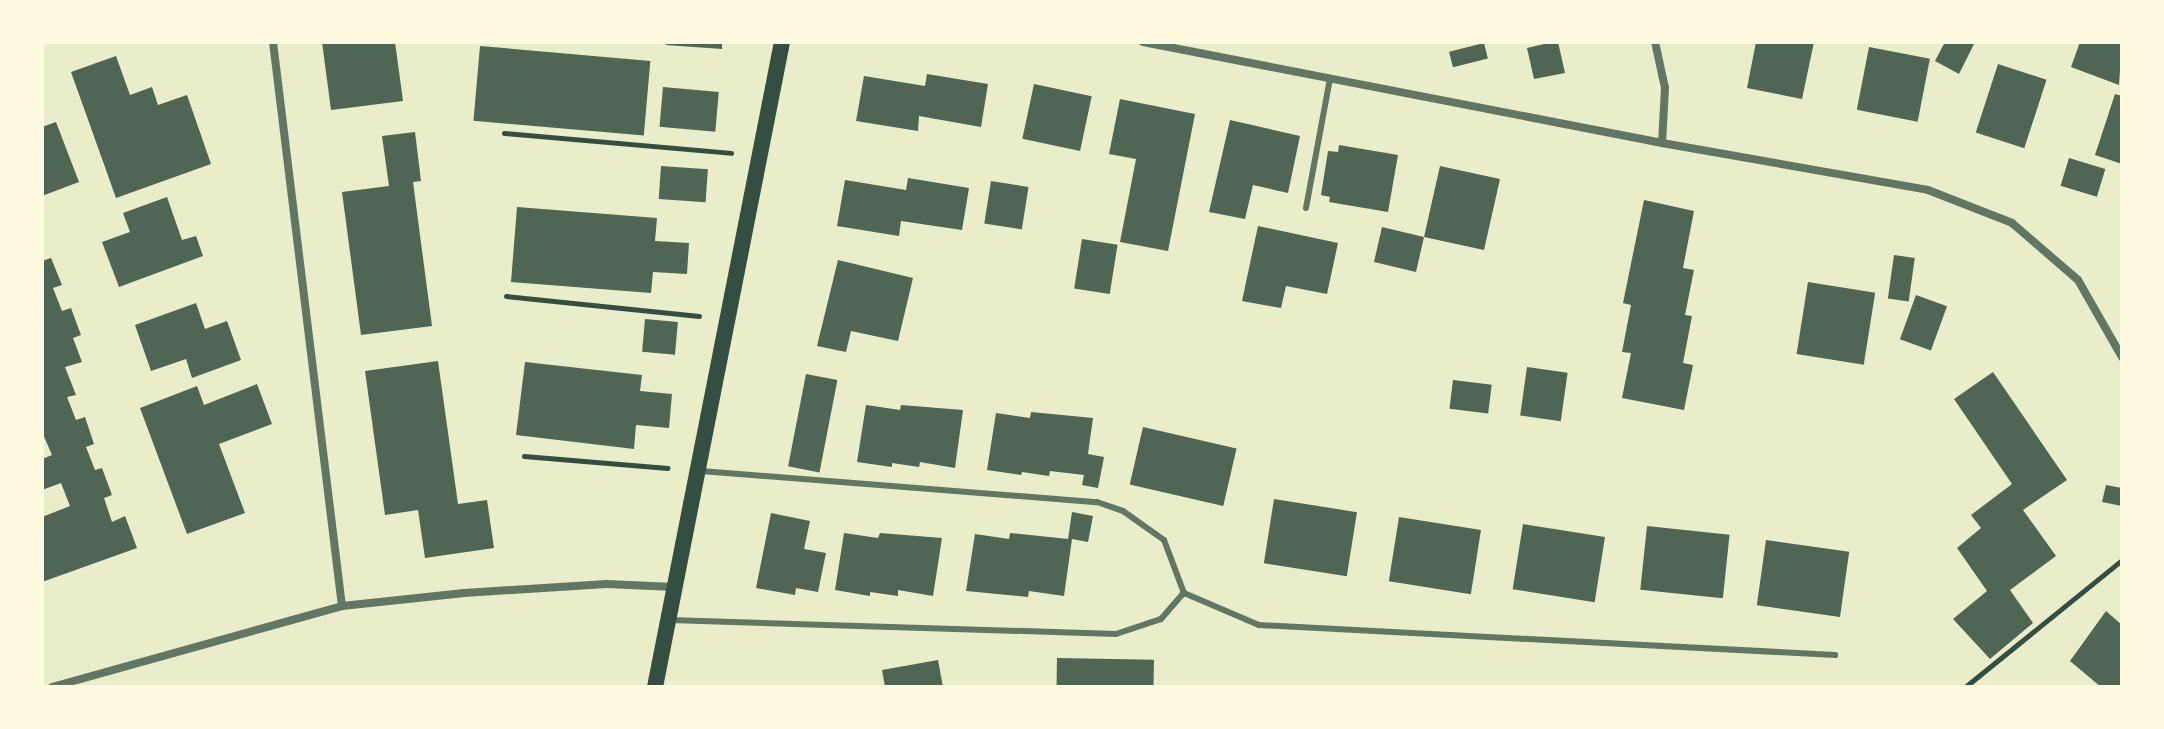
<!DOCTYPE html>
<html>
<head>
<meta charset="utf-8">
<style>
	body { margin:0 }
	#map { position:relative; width:2164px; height:729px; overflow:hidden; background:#e9edc9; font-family:"Alegreya Sans",sans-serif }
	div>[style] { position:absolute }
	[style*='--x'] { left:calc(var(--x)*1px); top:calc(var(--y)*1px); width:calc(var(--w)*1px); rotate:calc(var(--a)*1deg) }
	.building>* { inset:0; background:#4f6655; transform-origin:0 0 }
	.path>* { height:5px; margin:-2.5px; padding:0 2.5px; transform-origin:2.5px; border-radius:2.5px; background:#344e41 }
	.service>* { height:6px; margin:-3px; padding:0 3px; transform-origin:3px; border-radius:3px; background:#617663 }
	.minor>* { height:8px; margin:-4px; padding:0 4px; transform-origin:4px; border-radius:4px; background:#617663 }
	.secondary>* { height:16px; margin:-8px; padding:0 8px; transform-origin:8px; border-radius:8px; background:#344e41 }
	span { translate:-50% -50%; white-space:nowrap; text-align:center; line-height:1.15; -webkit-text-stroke:8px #fefae0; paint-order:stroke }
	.frame { position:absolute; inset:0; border:44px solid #fefae0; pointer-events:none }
</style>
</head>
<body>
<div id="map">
	<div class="building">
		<div style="clip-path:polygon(322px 42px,395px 42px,403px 101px,331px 110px)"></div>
		<div style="clip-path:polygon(666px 42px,722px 42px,722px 49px,666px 45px)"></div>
		<div style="clip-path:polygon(1553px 42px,1558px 42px,1565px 73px,1534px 79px,1527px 48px)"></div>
		<div style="clip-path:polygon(1756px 42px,1814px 42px,1802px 99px,1747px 88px)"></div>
		<div style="clip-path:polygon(1945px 42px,1975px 42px,1959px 74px,1935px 61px)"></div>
		<div style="clip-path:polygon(2080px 42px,2122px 42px,2119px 85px,2071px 67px)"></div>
		<div style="left:1484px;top:43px;width:16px;height:36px;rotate:76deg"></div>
		<div style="left:480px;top:46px;width:171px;height:75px;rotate:5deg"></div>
		<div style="left:1869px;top:47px;width:62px;height:64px;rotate:11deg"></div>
		<div style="clip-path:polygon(116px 56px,130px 95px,152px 87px,158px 105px,187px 95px,211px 164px,116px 198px,71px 72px)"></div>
		<div style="left:1998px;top:64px;width:51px;height:72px;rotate:18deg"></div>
		<div style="clip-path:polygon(927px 74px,988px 84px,981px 127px,919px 116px,918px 131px,856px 121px,864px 76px,925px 86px)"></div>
		<div style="left:1034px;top:84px;width:59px;height:56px;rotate:12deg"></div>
		<div style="left:663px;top:87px;width:56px;height:40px;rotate:5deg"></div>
		<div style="clip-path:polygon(2115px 94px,2122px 96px,2122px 164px,2095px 155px)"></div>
		<div style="clip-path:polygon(1120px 99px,1195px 114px,1168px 251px,1120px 242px,1136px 159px,1109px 154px)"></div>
		<div style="clip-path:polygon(1230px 120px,1300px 136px,1288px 193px,1253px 185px,1245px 219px,1209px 212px)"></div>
		<div style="clip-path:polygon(56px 122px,79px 182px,42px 196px,42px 127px)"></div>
		<div style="clip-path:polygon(415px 132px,421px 181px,413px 182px,432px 326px,361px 335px,342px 192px,389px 186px,382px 136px)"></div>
		<div style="clip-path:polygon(1339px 145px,1398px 155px,1388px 212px,1329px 202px,1330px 197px,1321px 195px,1328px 151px,1338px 152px)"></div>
		<div style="left:2069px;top:158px;width:38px;height:29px;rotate:17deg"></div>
		<div style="left:661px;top:166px;width:47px;height:33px;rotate:4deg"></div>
		<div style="clip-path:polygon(1440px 166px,1500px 179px,1484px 250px,1424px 237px,1416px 272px,1374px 262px,1382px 227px,1424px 237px)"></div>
		<div style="clip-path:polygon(908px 178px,969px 188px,962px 230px,901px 221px,899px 236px,837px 226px,845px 180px,906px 190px)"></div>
		<div style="left:991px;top:181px;width:38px;height:43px;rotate:9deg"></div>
		<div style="clip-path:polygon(167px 197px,182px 240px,196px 236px,203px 256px,119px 287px,102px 242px,130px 232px,123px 213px)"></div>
		<div style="clip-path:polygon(1644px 200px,1694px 211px,1683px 268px,1694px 270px,1685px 315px,1692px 316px,1683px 363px,1693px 365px,1684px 410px,1622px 398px,1631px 353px,1622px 352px,1631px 305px,1623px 303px)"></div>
		<div style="clip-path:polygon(517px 207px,657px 218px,655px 241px,689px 243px,687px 274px,653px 272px,651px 293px,511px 282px)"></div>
		<div style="clip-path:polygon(1258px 226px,1338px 243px,1327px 294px,1286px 286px,1281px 308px,1242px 301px)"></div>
		<div style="left:1082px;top:239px;width:36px;height:50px;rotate:9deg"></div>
		<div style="left:1894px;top:255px;width:21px;height:44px;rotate:8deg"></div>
		<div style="clip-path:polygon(51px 258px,62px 285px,53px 288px,62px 311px,71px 308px,81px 335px,73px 338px,82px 362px,65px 367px,76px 395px,67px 397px,76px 420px,85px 417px,94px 444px,86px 447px,95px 470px,102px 468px,112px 495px,104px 498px,112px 522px,125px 516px,137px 548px,42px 582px,42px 517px,70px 506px,61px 483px,42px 490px,42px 459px,52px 455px,42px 432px,42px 261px)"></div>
		<div style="clip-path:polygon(838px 260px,913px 278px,898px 341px,851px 331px,846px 352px,817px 346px)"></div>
		<div style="left:1808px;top:282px;width:68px;height:73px;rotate:9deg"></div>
		<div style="left:1916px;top:295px;width:33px;height:47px;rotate:20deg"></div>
		<div style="clip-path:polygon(196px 303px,205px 329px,227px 321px,241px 360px,192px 378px,186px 359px,151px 371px,135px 325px)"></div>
		<div style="left:645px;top:319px;width:33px;height:33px;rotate:5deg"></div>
		<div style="clip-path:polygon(438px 361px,458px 504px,487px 500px,494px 548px,425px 558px,418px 510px,385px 515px,365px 371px)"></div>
		<div style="clip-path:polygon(525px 362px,642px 375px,640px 391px,672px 394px,669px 428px,636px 425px,634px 449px,516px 435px)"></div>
		<div style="left:1527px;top:367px;width:41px;height:49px;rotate:8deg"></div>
		<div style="clip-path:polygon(1993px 372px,2067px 480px,2023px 510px,2056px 556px,2010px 590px,2033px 623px,1990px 659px,1953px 619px,1987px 591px,1957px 548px,1981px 528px,1971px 515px,2012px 484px,1954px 399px)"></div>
		<div style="left:806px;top:374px;width:32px;height:94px;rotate:11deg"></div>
		<div style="left:1453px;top:380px;width:39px;height:29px;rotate:7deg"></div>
		<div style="clip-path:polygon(257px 384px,272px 424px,219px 444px,245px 513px,187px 534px,140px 408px,197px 386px,204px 405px)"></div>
		<div style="clip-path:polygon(866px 405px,900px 410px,901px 405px,963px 410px,955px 468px,920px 462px,919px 467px,892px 463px,892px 467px,857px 462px)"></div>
		<div style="clip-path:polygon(1031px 412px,1093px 418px,1088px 454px,1104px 457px,1098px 488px,1082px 485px,1084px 475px,1050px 471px,1049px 476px,1022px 472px,1021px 475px,987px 470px,996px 413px,1030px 418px)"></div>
		<div style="left:1143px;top:427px;width:96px;height:59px;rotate:13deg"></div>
		<div style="clip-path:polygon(2106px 485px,2122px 488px,2122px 506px,2102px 502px)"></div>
		<div style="left:1274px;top:499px;width:84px;height:65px;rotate:9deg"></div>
		<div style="clip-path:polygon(1072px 512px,1093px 516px,1088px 542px,1072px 539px,1064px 596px,1029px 591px,1028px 597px,966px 591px,975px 534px,1009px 539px,1010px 533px,1068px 539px)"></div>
		<div style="clip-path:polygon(771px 513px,810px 521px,804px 549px,826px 553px,818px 592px,796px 588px,795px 595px,756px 588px)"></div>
		<div style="left:1399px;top:517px;width:83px;height:65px;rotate:9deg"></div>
		<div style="left:1523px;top:524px;width:83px;height:66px;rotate:9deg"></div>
		<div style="left:1647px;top:526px;width:83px;height:64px;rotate:6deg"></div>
		<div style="clip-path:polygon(844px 533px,878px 538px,880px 533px,942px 538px,933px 596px,898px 590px,898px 596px,870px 592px,870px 596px,835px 590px)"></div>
		<div style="left:1766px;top:540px;width:84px;height:66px;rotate:8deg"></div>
		<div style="clip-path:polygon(2106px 611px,2122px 625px,2122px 687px,2101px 687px,2070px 661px)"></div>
		<div style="left:1057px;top:658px;width:97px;height:29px;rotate:1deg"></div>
		<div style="clip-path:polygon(938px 660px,943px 687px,885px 687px,882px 670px)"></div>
	</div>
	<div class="path">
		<div style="--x:504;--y:133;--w:228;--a:5"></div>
		<div style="--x:506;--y:296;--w:194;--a:5.9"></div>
		<div style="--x:524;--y:456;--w:144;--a:4.8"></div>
		<div style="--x:1965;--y:687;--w:202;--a:-39"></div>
	</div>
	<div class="service">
		<div style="--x:1306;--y:208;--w:131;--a:-79.5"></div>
		<div style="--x:701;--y:471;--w:397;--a:4.5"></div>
		<div style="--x:1097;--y:502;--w:28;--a:19"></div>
		<div style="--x:1123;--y:511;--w:50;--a:35.3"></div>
		<div style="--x:1164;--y:540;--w:57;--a:69.3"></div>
		<div style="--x:1184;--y:593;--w:82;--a:23.1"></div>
		<div style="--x:1259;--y:625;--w:577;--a:2.98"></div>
		<div style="--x:670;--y:620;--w:446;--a:1.8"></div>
		<div style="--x:1116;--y:634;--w:47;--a:-18.4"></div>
		<div style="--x:1161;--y:619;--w:35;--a:-49"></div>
	</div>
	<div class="minor">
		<div style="--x:273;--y:42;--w:568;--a:83.03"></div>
		<div style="--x:1143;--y:42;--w:529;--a:11.01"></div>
		<div style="--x:1662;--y:143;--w:270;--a:10"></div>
		<div style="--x:1928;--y:190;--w:90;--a:21.4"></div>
		<div style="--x:2012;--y:223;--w:87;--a:40.8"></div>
		<div style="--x:2078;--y:280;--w:89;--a:60.3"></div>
		<div style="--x:1655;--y:42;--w:47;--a:77.7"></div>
		<div style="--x:1665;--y:88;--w:55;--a:93.1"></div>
		<div style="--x:52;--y:687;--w:301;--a:-15.6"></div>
		<div style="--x:342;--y:606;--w:123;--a:-6.1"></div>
		<div style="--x:464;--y:593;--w:143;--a:-3.6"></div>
		<div style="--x:607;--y:584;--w:67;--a:2.6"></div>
	</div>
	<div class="secondary">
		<div style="--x:655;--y:687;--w:657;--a:-78.86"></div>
	</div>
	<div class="frame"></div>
</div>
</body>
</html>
